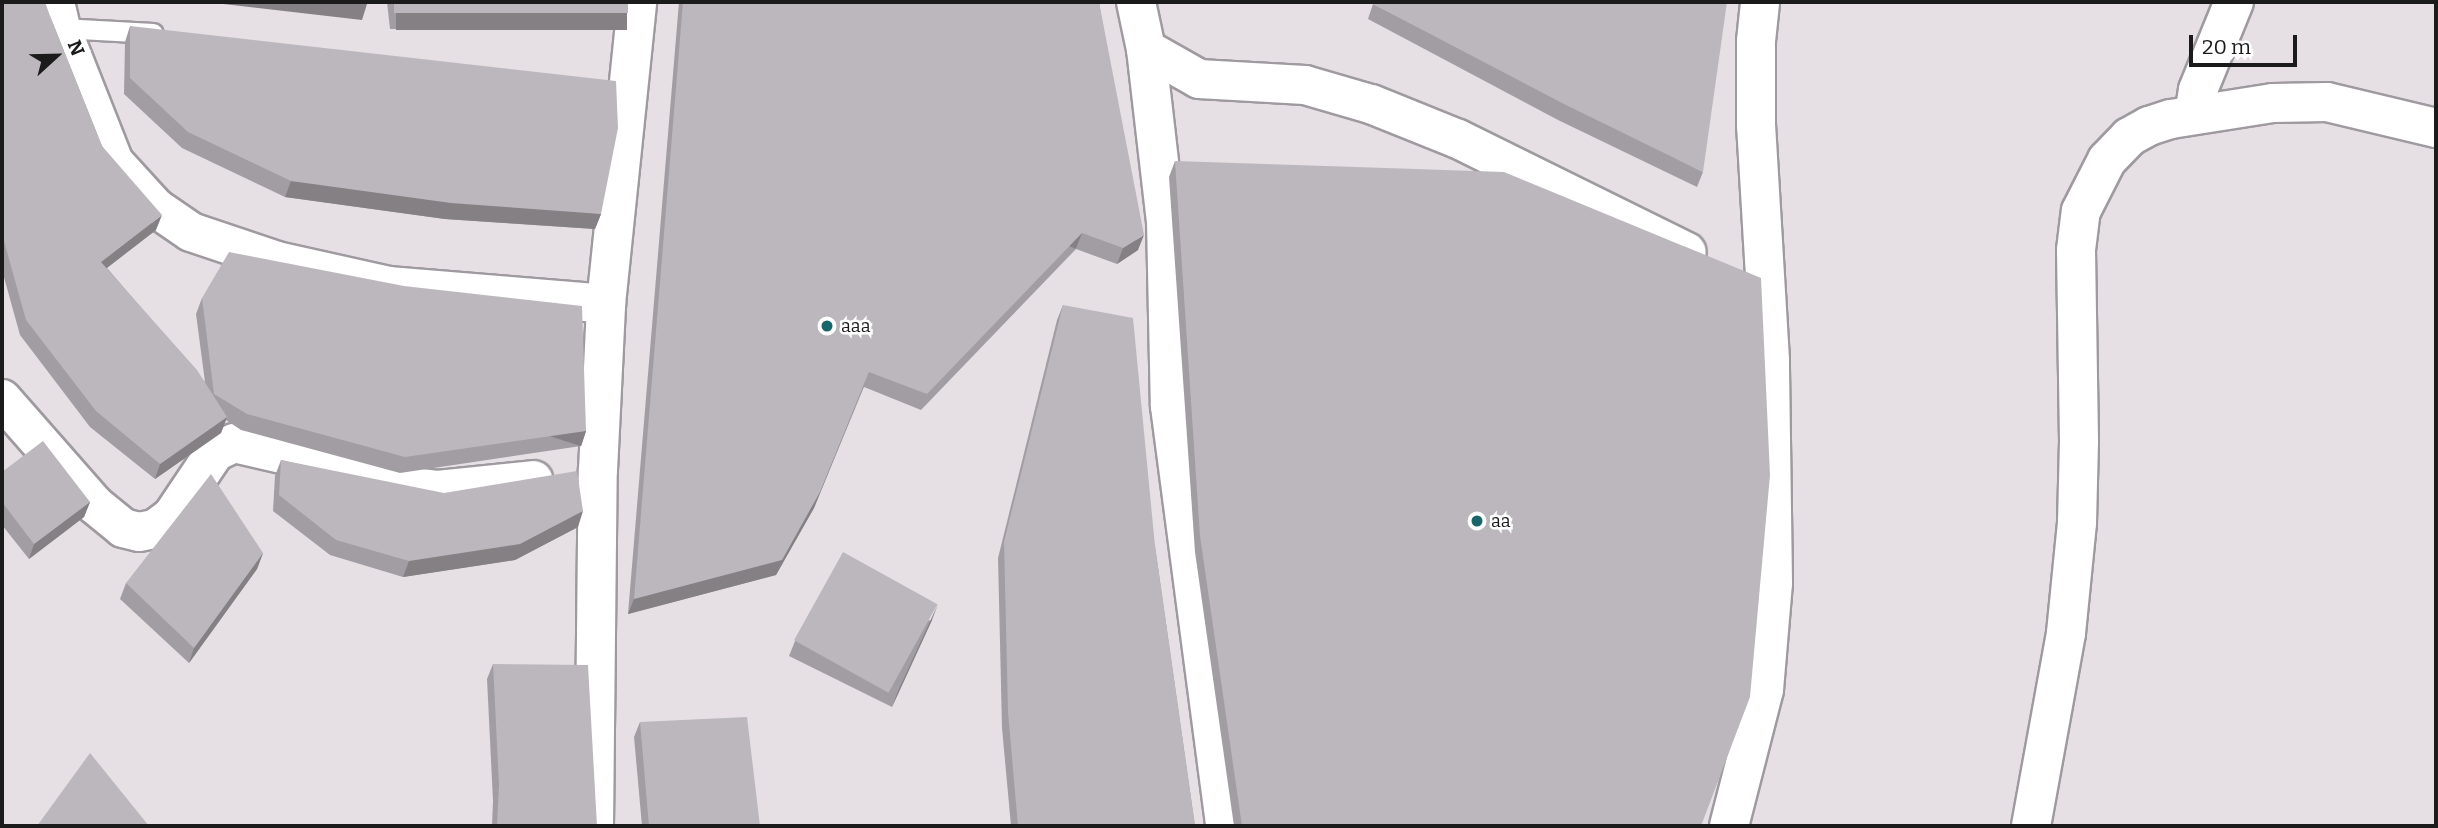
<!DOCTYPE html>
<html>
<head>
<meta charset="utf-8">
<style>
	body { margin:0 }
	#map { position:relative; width:2438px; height:828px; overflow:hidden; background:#e6e0e5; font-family:Bitter,serif }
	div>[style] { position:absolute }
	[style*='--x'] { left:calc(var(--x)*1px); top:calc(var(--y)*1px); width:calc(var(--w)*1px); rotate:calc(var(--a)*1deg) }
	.roads { filter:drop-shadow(2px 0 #9f9a9f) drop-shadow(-2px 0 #9f9a9f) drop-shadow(0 2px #9f9a9f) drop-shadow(0 -2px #9f9a9f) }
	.service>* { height:19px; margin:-9.5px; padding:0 9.5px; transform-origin:9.5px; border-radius:9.5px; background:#fff }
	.minor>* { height:38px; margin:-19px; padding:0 19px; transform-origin:19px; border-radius:19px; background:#fff }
	.wall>* { inset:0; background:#a29da2 }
	.shaded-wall>* { inset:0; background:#848084; transform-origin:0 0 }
	.building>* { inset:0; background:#bcb7bc; transform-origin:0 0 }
	.dots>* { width:19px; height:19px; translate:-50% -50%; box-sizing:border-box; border:4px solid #fff; border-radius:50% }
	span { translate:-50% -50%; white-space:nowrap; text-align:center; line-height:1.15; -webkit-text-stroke:5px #fff; paint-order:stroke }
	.poi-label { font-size:18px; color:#1c1b1c }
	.left { translate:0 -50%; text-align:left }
	.frame { position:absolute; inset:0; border:4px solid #1c1b1c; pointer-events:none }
	.north { position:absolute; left:21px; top:21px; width:70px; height:70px; -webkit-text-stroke:5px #fff; paint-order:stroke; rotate:68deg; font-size:19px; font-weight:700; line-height:28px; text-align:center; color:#1c1b1c }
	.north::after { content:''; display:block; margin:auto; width:24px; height:32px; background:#1c1b1c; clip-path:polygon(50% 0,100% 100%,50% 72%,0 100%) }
	.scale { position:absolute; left:2189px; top:35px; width:108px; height:32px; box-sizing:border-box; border:4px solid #1c1b1c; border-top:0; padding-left:9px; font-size:21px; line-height:24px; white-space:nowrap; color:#1c1b1c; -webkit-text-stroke:5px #fff; paint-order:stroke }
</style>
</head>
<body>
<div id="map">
	<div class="roads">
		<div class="service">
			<div style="--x:61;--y:28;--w:92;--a:3.1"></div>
		</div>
		<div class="minor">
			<div style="--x:55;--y:2;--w:27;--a:77"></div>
			<div style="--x:61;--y:28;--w:144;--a:68.4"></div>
			<div style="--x:114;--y:162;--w:62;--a:47.6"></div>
			<div style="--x:156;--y:208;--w:42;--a:34.4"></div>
			<div style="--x:191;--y:232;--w:91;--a:18.6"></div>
			<div style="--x:277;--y:261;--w:115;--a:12.6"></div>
			<div style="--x:389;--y:286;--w:218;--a:4.7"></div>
			<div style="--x:1136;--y:2;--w:48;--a:78"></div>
			<div style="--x:1146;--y:49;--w:173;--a:83.4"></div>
			<div style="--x:1166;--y:221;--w:185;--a:88.8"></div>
			<div style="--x:1170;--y:406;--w:424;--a:82.5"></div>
			<div style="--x:1146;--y:49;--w:61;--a:29.5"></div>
			<div style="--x:1199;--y:79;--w:106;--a:3.2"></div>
			<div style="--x:1305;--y:85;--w:69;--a:16.1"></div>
			<div style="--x:1371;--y:104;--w:94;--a:21.9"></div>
			<div style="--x:1458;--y:139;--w:255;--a:26.3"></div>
			<div style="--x:2194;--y:115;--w:25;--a:-81"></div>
			<div style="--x:2198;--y:90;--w:95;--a:-67.8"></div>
			<div style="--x:2;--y:399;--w:141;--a:48.7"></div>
			<div style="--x:95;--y:505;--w:36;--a:39"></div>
			<div style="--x:123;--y:528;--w:16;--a:14"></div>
			<div style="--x:139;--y:532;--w:16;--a:-11"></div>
			<div style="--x:155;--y:529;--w:21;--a:-37"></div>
			<div style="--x:172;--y:516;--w:77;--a:-56.1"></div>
			<div style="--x:215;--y:452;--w:21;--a:-25"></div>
			<div style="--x:234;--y:443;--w:103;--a:13"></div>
			<div style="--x:334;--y:466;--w:47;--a:21.1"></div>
			<div style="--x:378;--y:483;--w:59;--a:6.8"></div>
			<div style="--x:437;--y:490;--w:97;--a:-5.9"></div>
			<div style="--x:594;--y:826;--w:356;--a:-89.4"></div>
			<div style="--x:598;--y:470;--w:166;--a:-87.2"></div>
			<div style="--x:606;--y:304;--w:304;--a:-84.1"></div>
			<div style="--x:1729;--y:826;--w:140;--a:-75.6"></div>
			<div style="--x:1764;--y:690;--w:107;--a:-85.2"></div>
			<div style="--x:1773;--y:583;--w:223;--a:-90.8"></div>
			<div style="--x:1770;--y:360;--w:234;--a:-93.4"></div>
			<div style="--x:1756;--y:126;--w:85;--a:-90"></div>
			<div style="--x:1756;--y:41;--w:39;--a:-84"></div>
			<div style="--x:2031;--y:826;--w:196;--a:-79.7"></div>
			<div style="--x:2066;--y:633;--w:111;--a:-84.3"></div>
			<div style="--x:2077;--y:523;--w:82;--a:-88.6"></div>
			<div style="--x:2079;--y:441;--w:191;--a:-90.9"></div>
			<div style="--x:2076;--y:250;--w:39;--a:-83"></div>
			<div style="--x:2081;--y:211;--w:57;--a:-63"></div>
			<div style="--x:2107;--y:160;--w:32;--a:-46"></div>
			<div style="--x:2129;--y:137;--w:23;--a:-29"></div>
			<div style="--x:2149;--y:126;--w:23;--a:-18"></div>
			<div style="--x:2171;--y:119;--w:103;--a:-8.9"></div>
			<div style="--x:2273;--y:103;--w:54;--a:-1.1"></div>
			<div style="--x:2327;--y:102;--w:112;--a:13.4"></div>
		</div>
	</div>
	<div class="wall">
		<div style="clip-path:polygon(2px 2px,50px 16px,102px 146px,156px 230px,107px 268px,205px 382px,196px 314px,202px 298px,586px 431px,581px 446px,400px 473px,241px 430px,226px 420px,221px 433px,155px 479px,90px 427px,20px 335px,2px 270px)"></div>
		<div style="clip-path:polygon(387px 2px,628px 2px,627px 14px,621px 30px,390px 29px)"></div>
		<div style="clip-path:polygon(679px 2px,1099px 2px,1138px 250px,1117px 264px,1076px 249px,921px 410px,864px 387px,814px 508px,776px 575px,628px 614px)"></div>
		<div style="clip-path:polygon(1373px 4px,1703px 172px,1697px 187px,1558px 120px,1368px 19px)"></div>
		<div style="clip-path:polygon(130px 26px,601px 214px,595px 229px,445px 219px,285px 197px,182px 148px,124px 94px,125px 42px)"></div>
		<div style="clip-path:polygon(1175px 161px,1701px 826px,1234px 826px,1195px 552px,1169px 177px)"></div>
		<div style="clip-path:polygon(1063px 305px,1155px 546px,1195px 826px,1011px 826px,1002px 728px,998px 558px,1057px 320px)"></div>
		<div style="clip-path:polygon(281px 460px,578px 527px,515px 560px,403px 577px,330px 555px,273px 511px,275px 476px)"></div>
		<div style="clip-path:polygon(2px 472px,90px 502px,84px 517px,29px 559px,2px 525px)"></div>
		<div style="clip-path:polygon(263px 553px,257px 569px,189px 663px,120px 599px,126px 583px)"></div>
		<div style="clip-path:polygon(932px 620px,892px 707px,789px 656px,795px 641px)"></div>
		<div style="clip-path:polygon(493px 664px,597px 826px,492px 826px,493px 801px,487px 679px)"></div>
		<div style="clip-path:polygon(640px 722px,760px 826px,642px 826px,634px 737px)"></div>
	</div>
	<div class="shaded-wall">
		<div style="clip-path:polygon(206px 2px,346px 2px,367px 4px,362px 20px)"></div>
		<div style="left:396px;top:13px;width:231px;height:17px"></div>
		<div style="clip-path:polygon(291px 181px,601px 214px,595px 229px,445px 219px,285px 197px)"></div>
		<div style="clip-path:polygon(162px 215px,156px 230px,95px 277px,101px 262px)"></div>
		<div style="left:1082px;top:233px;width:17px;height:223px;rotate:111deg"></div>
		<div style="clip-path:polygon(1144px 235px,1138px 250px,1117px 264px,1123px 248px)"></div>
		<div style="clip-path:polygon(869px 372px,814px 508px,776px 575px,628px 614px,634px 599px)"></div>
		<div style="clip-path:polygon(227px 417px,221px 433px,155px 479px,160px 464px)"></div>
		<div style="left:586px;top:431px;width:16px;height:183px;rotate:108deg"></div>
		<div style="clip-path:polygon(90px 502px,84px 517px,29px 559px,34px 544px)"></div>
		<div style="clip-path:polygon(583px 511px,578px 527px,515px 560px,403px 577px,409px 561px)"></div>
		<div style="clip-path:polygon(263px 553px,257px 569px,189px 663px,194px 648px)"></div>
		<div style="clip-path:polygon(938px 604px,932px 620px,892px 707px,898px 691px)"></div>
	</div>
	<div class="building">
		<div style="clip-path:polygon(2px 2px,45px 2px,50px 16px,102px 146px,162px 215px,101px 262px,197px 370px,227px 417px,160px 464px,96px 411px,26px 320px,2px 234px)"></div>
		<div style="clip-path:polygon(346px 2px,367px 2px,367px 4px)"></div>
		<div style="left:394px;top:2px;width:234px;height:11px"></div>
		<div style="clip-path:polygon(683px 2px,1099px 2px,1144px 235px,1123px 248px,1082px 233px,927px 394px,869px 372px,820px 492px,782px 560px,634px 599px)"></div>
		<div style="clip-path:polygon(1374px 2px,1727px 2px,1703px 172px,1564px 104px,1373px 4px)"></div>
		<div style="clip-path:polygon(130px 26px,616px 81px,618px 128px,601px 214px,451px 203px,291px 181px,188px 132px,130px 78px)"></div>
		<div style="clip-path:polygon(1175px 161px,1504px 172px,1761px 278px,1770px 475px,1750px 697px,1701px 826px,1242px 826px,1200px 536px)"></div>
		<div style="clip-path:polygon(229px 252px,404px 286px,582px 306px,586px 431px,405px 457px,247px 414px,214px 394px,202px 298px)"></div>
		<div style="clip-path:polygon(1063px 305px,1133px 318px,1155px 546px,1195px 826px,1018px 826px,1008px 712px,1004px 542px)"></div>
		<div style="clip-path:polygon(43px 441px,90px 502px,34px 544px,2px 502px,2px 472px)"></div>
		<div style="clip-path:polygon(281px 460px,444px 493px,577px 471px,583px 511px,520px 544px,409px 561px,336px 540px,279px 495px)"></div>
		<div style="clip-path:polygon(211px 474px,263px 553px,194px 648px,126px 583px)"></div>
		<div style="left:843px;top:552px;width:108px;height:101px;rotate:29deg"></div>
		<div style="clip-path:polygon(493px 664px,588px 665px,597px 826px,497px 826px,499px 785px)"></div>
		<div style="clip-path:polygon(747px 717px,760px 826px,649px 826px,640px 722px)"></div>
		<div style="clip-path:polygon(90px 753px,149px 826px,37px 826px)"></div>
	</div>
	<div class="dots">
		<div style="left:827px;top:326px;background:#18666a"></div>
		<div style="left:1477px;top:521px;background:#18666a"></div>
	</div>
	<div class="poi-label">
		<span class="left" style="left:841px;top:326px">aaa</span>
		<span class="left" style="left:1491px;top:521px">aa</span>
	</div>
	<div class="frame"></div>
	<div class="north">N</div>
	<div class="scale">20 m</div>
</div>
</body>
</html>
